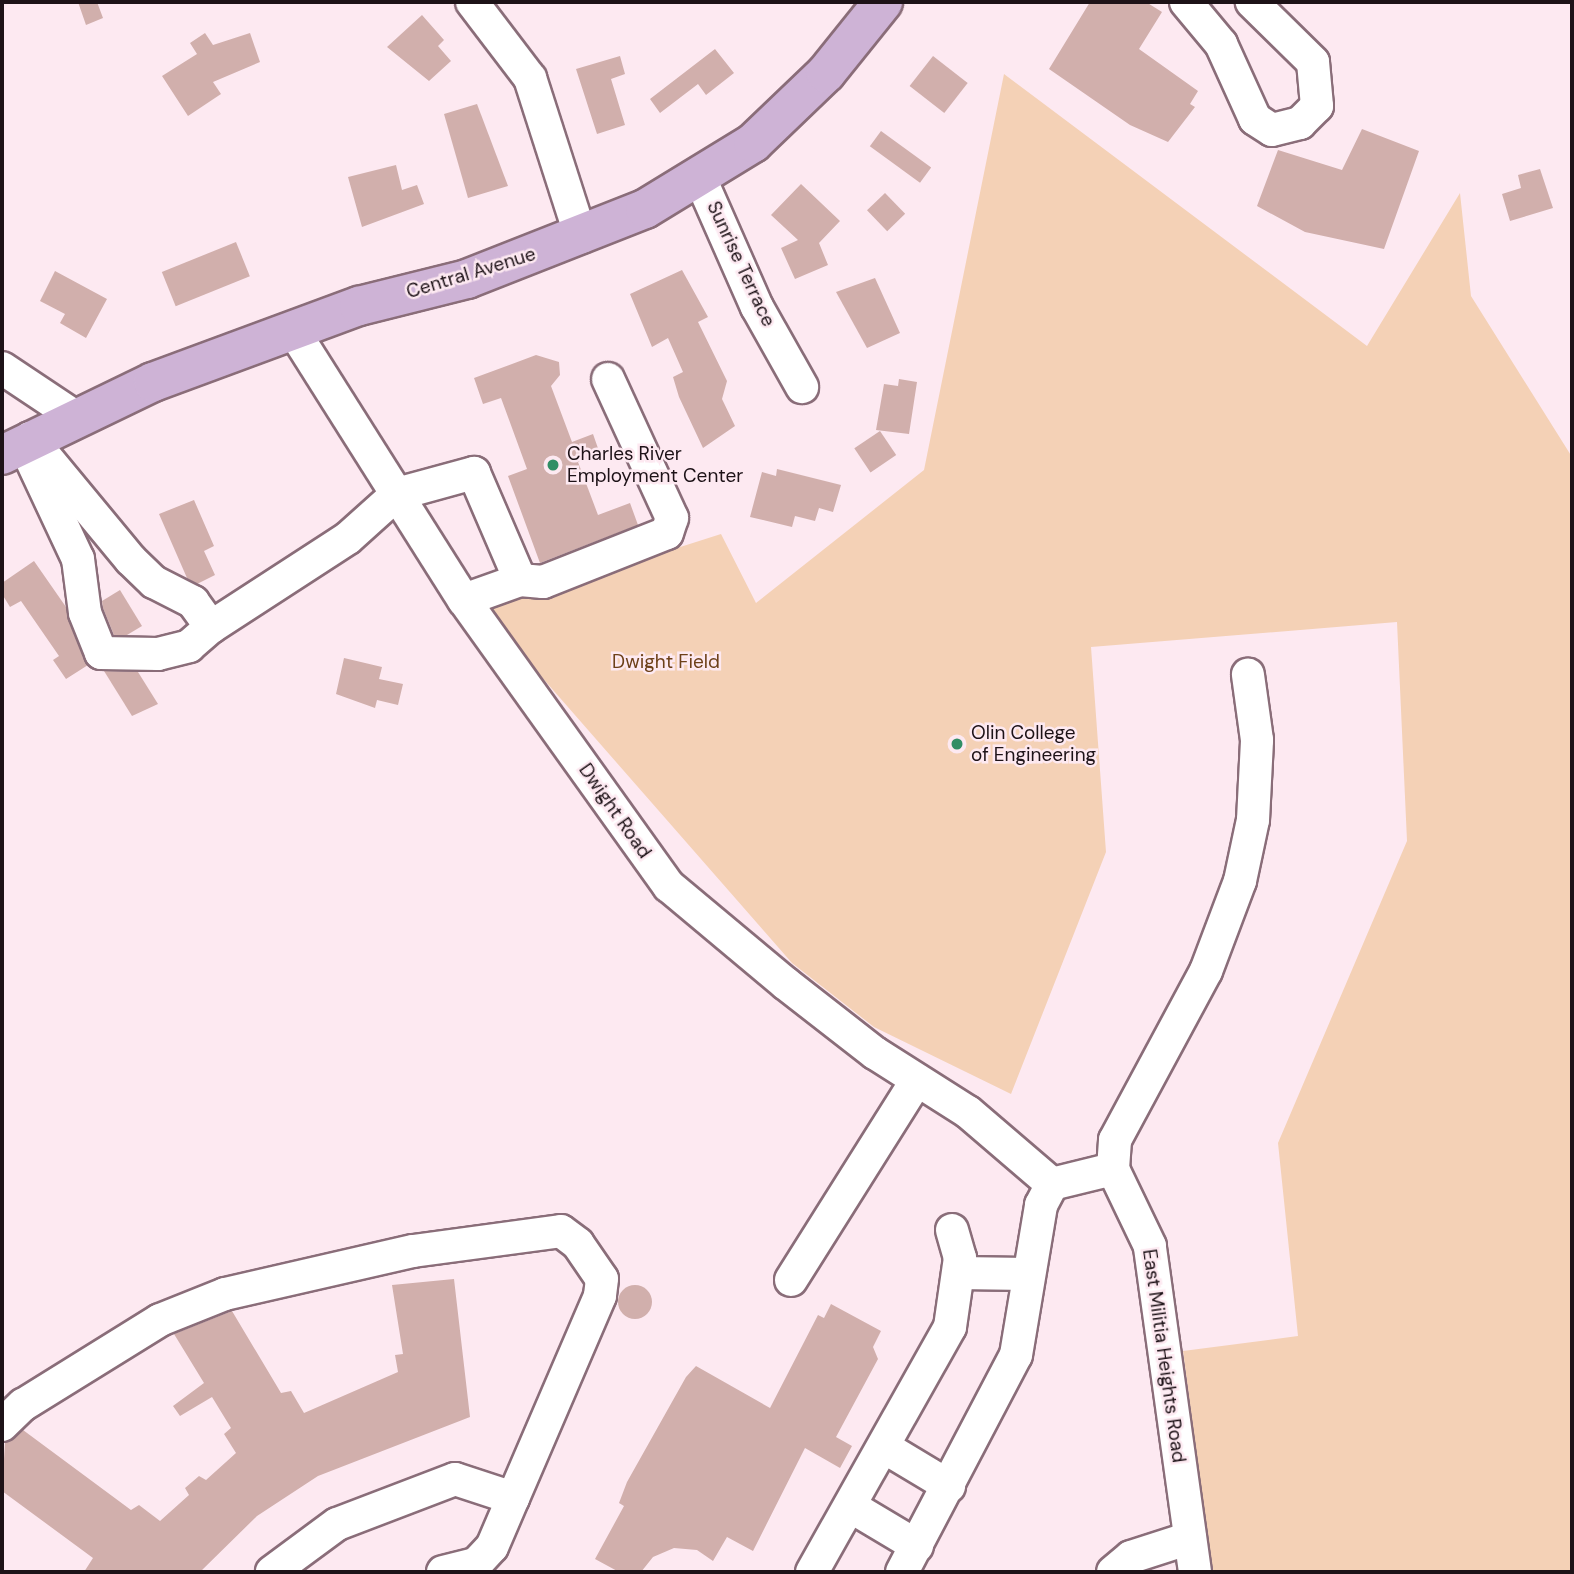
<!DOCTYPE html>
<html>
<head>
<meta charset="utf-8">
<style>
	body { margin:0 }
	#map { position:relative; width:1574px; height:1574px; overflow:hidden; background:#fde9f1; font-family:"DM Sans",sans-serif }
	div>[style] { position:absolute }
	[style*='--x'] { left:calc(var(--x)*1px); top:calc(var(--y)*1px); width:calc(var(--w)*1px); rotate:calc(var(--a)*1deg) }
	.green>* { inset:0; background:#f4d1b6 }
	.building>* { inset:0; background:#d1afac; transform-origin:0 0 }
	.round { border-radius:50% }
	.roads { filter:drop-shadow(2px 0 #8a6d79) drop-shadow(-2px 0 #8a6d79) drop-shadow(0 2px #8a6d79) drop-shadow(0 -2px #8a6d79) }
	.minor>* { height:32px; margin:-16px; padding:0 16px; transform-origin:16px; border-radius:16px; background:#fff }
	.major>* { height:38px; margin:-19px; padding:0 19px; transform-origin:19px; border-radius:19px; background:#ceb3d6 }
	.dots>* { width:19px; height:19px; translate:-50% -50%; box-sizing:border-box; border:4px solid #fde9f1; border-radius:50% }
	span { translate:-50% -50%; white-space:nowrap; text-align:center; line-height:1.15; -webkit-text-stroke:5px #fde9f1; paint-order:stroke }
	.street-label { font-size:19px; color:#1d1217 }
	.poi-label { font-size:19px; color:#1d1217 }
	.left { translate:0 -50%; text-align:left }
	.park-label { font-size:19px; color:#6d4019 }
	.frame { position:absolute; inset:0; border:4px solid #1d1217; pointer-events:none }
</style>
</head>
<body>
<div id="map">
	<div class="green">
		<div style="clip-path:polygon(1004px 74px,1367px 346px,1460px 193px,1471px 296px,1572px 457px,1572px 1572px,1212px 1572px,1183px 1351px,1298px 1336px,1278px 1143px,1407px 841px,1397px 622px,1091px 647px,1106px 852px,1011px 1094px,874px 1027px,792px 963px,483px 610px,721px 534px,756px 603px,924px 470px)"></div>
	</div>
	<div class="building">
		<div style="clip-path:polygon(78px 2px,97px 2px,103px 18px,86px 25px)"></div>
		<div style="clip-path:polygon(1090px 2px,1146px 2px,1162px 12px,1139px 49px,1198px 91px,1190px 104px,1195px 107px,1168px 142px,1130px 125px,1049px 69px)"></div>
		<div style="clip-path:polygon(422px 15px,444px 40px,438px 46px,451px 61px,429px 81px,387px 47px)"></div>
		<div style="clip-path:polygon(205px 33px,213px 45px,250px 33px,260px 62px,213px 82px,221px 94px,188px 116px,162px 76px,197px 54px,190px 43px)"></div>
		<div style="clip-path:polygon(715px 49px,734px 73px,706px 95px,698px 84px,660px 113px,650px 99px)"></div>
		<div style="clip-path:polygon(620px 56px,625px 74px,611px 79px,625px 125px,597px 134px,576px 69px)"></div>
		<div style="left:933px;top:56px;width:44px;height:38px;rotate:38deg"></div>
		<div style="clip-path:polygon(477px 104px,508px 186px,468px 198px,444px 114px)"></div>
		<div style="clip-path:polygon(1362px 129px,1419px 151px,1384px 249px,1305px 232px,1257px 206px,1278px 150px,1342px 170px)"></div>
		<div style="left:881px;top:131px;width:62px;height:19px;rotate:36deg"></div>
		<div style="clip-path:polygon(396px 165px,402px 190px,417px 185px,424px 204px,362px 227px,348px 177px)"></div>
		<div style="clip-path:polygon(1540px 169px,1553px 208px,1510px 221px,1502px 194px,1521px 188px,1518px 175px)"></div>
		<div style="clip-path:polygon(801px 184px,840px 221px,819px 243px,828px 265px,795px 279px,781px 248px,798px 240px,771px 215px)"></div>
		<div style="left:885px;top:193px;width:29px;height:25px;rotate:46deg"></div>
		<div style="left:236px;top:242px;width:37px;height:80px;rotate:68deg"></div>
		<div style="clip-path:polygon(682px 270px,708px 317px,698px 322px,727px 381px,722px 399px,735px 426px,703px 448px,679px 397px,673px 377px,683px 372px,668px 338px,652px 347px,630px 294px)"></div>
		<div style="clip-path:polygon(55px 271px,107px 299px,86px 338px,60px 323px,65px 314px,40px 301px)"></div>
		<div style="clip-path:polygon(875px 278px,900px 333px,867px 348px,836px 292px)"></div>
		<div style="clip-path:polygon(536px 355px,559px 362px,560px 375px,551px 386px,572px 442px,593px 434px,600px 454px,578px 462px,598px 515px,630px 503px,638px 525px,540px 563px,508px 476px,527px 469px,501px 398px,483px 404px,474px 378px)"></div>
		<div style="clip-path:polygon(899px 379px,917px 382px,909px 434px,876px 430px,884px 384px,898px 386px)"></div>
		<div style="left:880px;top:431px;width:29px;height:31px;rotate:56deg"></div>
		<div style="clip-path:polygon(777px 469px,841px 485px,833px 512px,819px 508px,815px 521px,795px 516px,792px 527px,750px 517px,762px 472px,776px 476px)"></div>
		<div style="clip-path:polygon(194px 500px,214px 546px,204px 551px,215px 575px,197px 584px,187px 578px,159px 514px)"></div>
		<div style="clip-path:polygon(34px 561px,66px 607px,88px 665px,66px 679px,53px 660px,59px 656px,21px 601px,10px 607px,2px 594px,2px 583px)"></div>
		<div style="clip-path:polygon(120px 590px,142px 626px,127px 635px,114px 635px,103px 608px,102px 601px)"></div>
		<div style="clip-path:polygon(344px 658px,382px 667px,379px 679px,403px 684px,398px 705px,377px 700px,375px 708px,336px 694px)"></div>
		<div style="clip-path:polygon(104px 671px,138px 672px,158px 704px,132px 716px)"></div>
		<div style="clip-path:polygon(454px 1279px,470px 1417px,318px 1476px,257px 1516px,200px 1572px,84px 1572px,93px 1558px,2px 1491px,5px 1443px,23px 1430px,131px 1510px,139px 1505px,160px 1521px,189px 1495px,185px 1488px,199px 1476px,206px 1480px,236px 1453px,224px 1434px,231px 1428px,212px 1397px,180px 1416px,173px 1406px,204px 1383px,174px 1334px,232px 1311px,281px 1393px,291px 1391px,304px 1413px,398px 1372px,395px 1355px,403px 1354px,392px 1285px)"></div>
		<div class="round" style="left:618px;top:1285px;width:34px;height:34px"></div>
		<div style="clip-path:polygon(831px 1304px,881px 1331px,873px 1347px,878px 1359px,836px 1437px,852px 1446px,840px 1468px,805px 1448px,753px 1551px,727px 1537px,713px 1561px,697px 1550px,674px 1548px,653px 1557px,641px 1572px,619px 1572px,595px 1559px,624px 1506px,619px 1503px,627px 1482px,686px 1377px,696px 1366px,770px 1408px,818px 1315px,824px 1318px)"></div>
	</div>
	<div class="roads">
		<div class="minor">
			<div style="--x:472;--y:2;--w:96;--a:52.7"></div>
			<div style="--x:530;--y:78;--w:167;--a:72.2"></div>
			<div style="--x:1186;--y:2;--w:55;--a:50.2"></div>
			<div style="--x:1221;--y:44;--w:82;--a:65.6"></div>
			<div style="--x:1255;--y:119;--w:20;--a:33"></div>
			<div style="--x:1272;--y:130;--w:29;--a:-14"></div>
			<div style="--x:1300;--y:123;--w:24;--a:-45"></div>
			<div style="--x:1317;--y:106;--w:44;--a:-95.2"></div>
			<div style="--x:1313;--y:62;--w:86;--a:-135.5"></div>
			<div style="--x:700;--y:178;--w:141;--a:66.2"></div>
			<div style="--x:757;--y:307;--w:92;--a:60.6"></div>
			<div style="--x:293;--y:330;--w:320;--a:57.7"></div>
			<div style="--x:464;--y:600;--w:352;--a:54.4"></div>
			<div style="--x:669;--y:886;--w:151;--a:39.9"></div>
			<div style="--x:785;--y:983;--w:114;--a:37.9"></div>
			<div style="--x:875;--y:1053;--w:110;--a:32.4"></div>
			<div style="--x:968;--y:1112;--w:111;--a:40.6"></div>
			<div style="--x:2;--y:368;--w:87;--a:33.7"></div>
			<div style="--x:30;--y:438;--w:158;--a:50.4"></div>
			<div style="--x:131;--y:560;--w:32;--a:44"></div>
			<div style="--x:154;--y:582;--w:44;--a:27.1"></div>
			<div style="--x:193;--y:602;--w:31;--a:54"></div>
			<div style="--x:211;--y:627;--w:163;--a:-33"></div>
			<div style="--x:348;--y:538;--w:66;--a:-41.9"></div>
			<div style="--x:397;--y:494;--w:80;--a:-15.3"></div>
			<div style="--x:474;--y:473;--w:116;--a:66.7"></div>
			<div style="--x:520;--y:580;--w:59;--a:160.3"></div>
			<div style="--x:32;--y:461;--w:108;--a:64.9"></div>
			<div style="--x:78;--y:559;--w:54;--a:82.6"></div>
			<div style="--x:85;--y:613;--w:43;--a:68.2"></div>
			<div style="--x:101;--y:653;--w:57;--a:1"></div>
			<div style="--x:158;--y:654;--w:32;--a:-14"></div>
			<div style="--x:189;--y:646;--w:29;--a:-41"></div>
			<div style="--x:520;--y:580;--w:23;--a:5"></div>
			<div style="--x:543;--y:582;--w:133;--a:-21.6"></div>
			<div style="--x:667;--y:533;--w:16;--a:-72"></div>
			<div style="--x:672;--y:518;--w:153;--a:-114.7"></div>
			<div style="--x:959;--y:1273;--w:68;--a:0.8"></div>
			<div style="--x:791;--y:1280;--w:236;--a:-57.8"></div>
			<div style="--x:2;--y:1425;--w:29;--a:-44"></div>
			<div style="--x:23;--y:1405;--w:161;--a:-31.8"></div>
			<div style="--x:160;--y:1320;--w:70;--a:-21.8"></div>
			<div style="--x:225;--y:1294;--w:193;--a:-12.9"></div>
			<div style="--x:413;--y:1251;--w:149;--a:-7.7"></div>
			<div style="--x:561;--y:1231;--w:21;--a:37"></div>
			<div style="--x:578;--y:1244;--w:42;--a:55.6"></div>
			<div style="--x:602;--y:1279;--w:17;--a:97"></div>
			<div style="--x:600;--y:1296;--w:220;--a:113.3"></div>
			<div style="--x:513;--y:1498;--w:61;--a:-161.9"></div>
			<div style="--x:455;--y:1479;--w:126;--a:159.1"></div>
			<div style="--x:337;--y:1524;--w:81;--a:143.6"></div>
			<div style="--x:884;--y:1447;--w:76;--a:31"></div>
			<div style="--x:850;--y:1506;--w:78;--a:30.8"></div>
			<div style="--x:443;--y:1572;--w:34;--a:-14"></div>
			<div style="--x:476;--y:1564;--w:23;--a:-47"></div>
			<div style="--x:492;--y:1547;--w:53;--a:-66.8"></div>
			<div style="--x:812;--y:1572;--w:281;--a:-60.6"></div>
			<div style="--x:950;--y:1327;--w:70;--a:-81.8"></div>
			<div style="--x:960;--y:1258;--w:29;--a:-106"></div>
			<div style="--x:902;--y:1572;--w:245;--a:-62.3"></div>
			<div style="--x:1016;--y:1355;--w:152;--a:-80.5"></div>
			<div style="--x:1041;--y:1205;--w:24;--a:-62"></div>
			<div style="--x:1052;--y:1184;--w:63;--a:-13.8"></div>
			<div style="--x:1113;--y:1572;--w:23;--a:-40"></div>
			<div style="--x:1131;--y:1557;--w:62;--a:-17.9"></div>
			<div style="--x:1195;--y:1572;--w:329;--a:-97.9"></div>
			<div style="--x:1150;--y:1246;--w:85;--a:-115.7"></div>
			<div style="--x:1113;--y:1169;--w:29;--a:-86"></div>
			<div style="--x:1115;--y:1140;--w:192;--a:-61.7"></div>
			<div style="--x:1206;--y:971;--w:96;--a:-69.3"></div>
			<div style="--x:1240;--y:881;--w:62;--a:-78"></div>
			<div style="--x:1253;--y:820;--w:80;--a:-87.1"></div>
			<div style="--x:1257;--y:740;--w:66;--a:-97.9"></div>
		</div>
		<div class="major">
			<div style="--x:2;--y:455;--w:168;--a:-25.8"></div>
			<div style="--x:153;--y:382;--w:220;--a:-20.3"></div>
			<div style="--x:359;--y:306;--w:111;--a:-14"></div>
			<div style="--x:467;--y:279;--w:191;--a:-21.5"></div>
			<div style="--x:645;--y:209;--w:127;--a:-31.4"></div>
			<div style="--x:753;--y:143;--w:101;--a:-43.8"></div>
			<div style="--x:826;--y:73;--w:91;--a:-51.2"></div>
		</div>
	</div>
	<div class="dots">
		<div style="left:553px;top:465px;background:#318e65"></div>
		<div style="left:957px;top:744px;background:#318e65"></div>
	</div>
	<div class="street-label">
		<span style="left:741px;top:264px;rotate:65deg">Sunrise Terrace</span>
		<span style="left:471px;top:273px;rotate:-17deg">Central Avenue</span>
		<span style="left:615px;top:811px;rotate:55deg">Dwight Road</span>
		<span style="left:1164px;top:1356px;rotate:82deg">East Militia Heights Road</span>
	</div>
	<div class="poi-label">
		<span class="left" style="left:567px;top:465px">Charles River<br>Employment Center</span>
		<span class="left" style="left:971px;top:744px">Olin College<br>of Engineering</span>
	</div>
	<div class="park-label">
		<span style="left:666px;top:662px">Dwight Field</span>
	</div>
	<div class="frame"></div>
</div>
</body>
</html>
